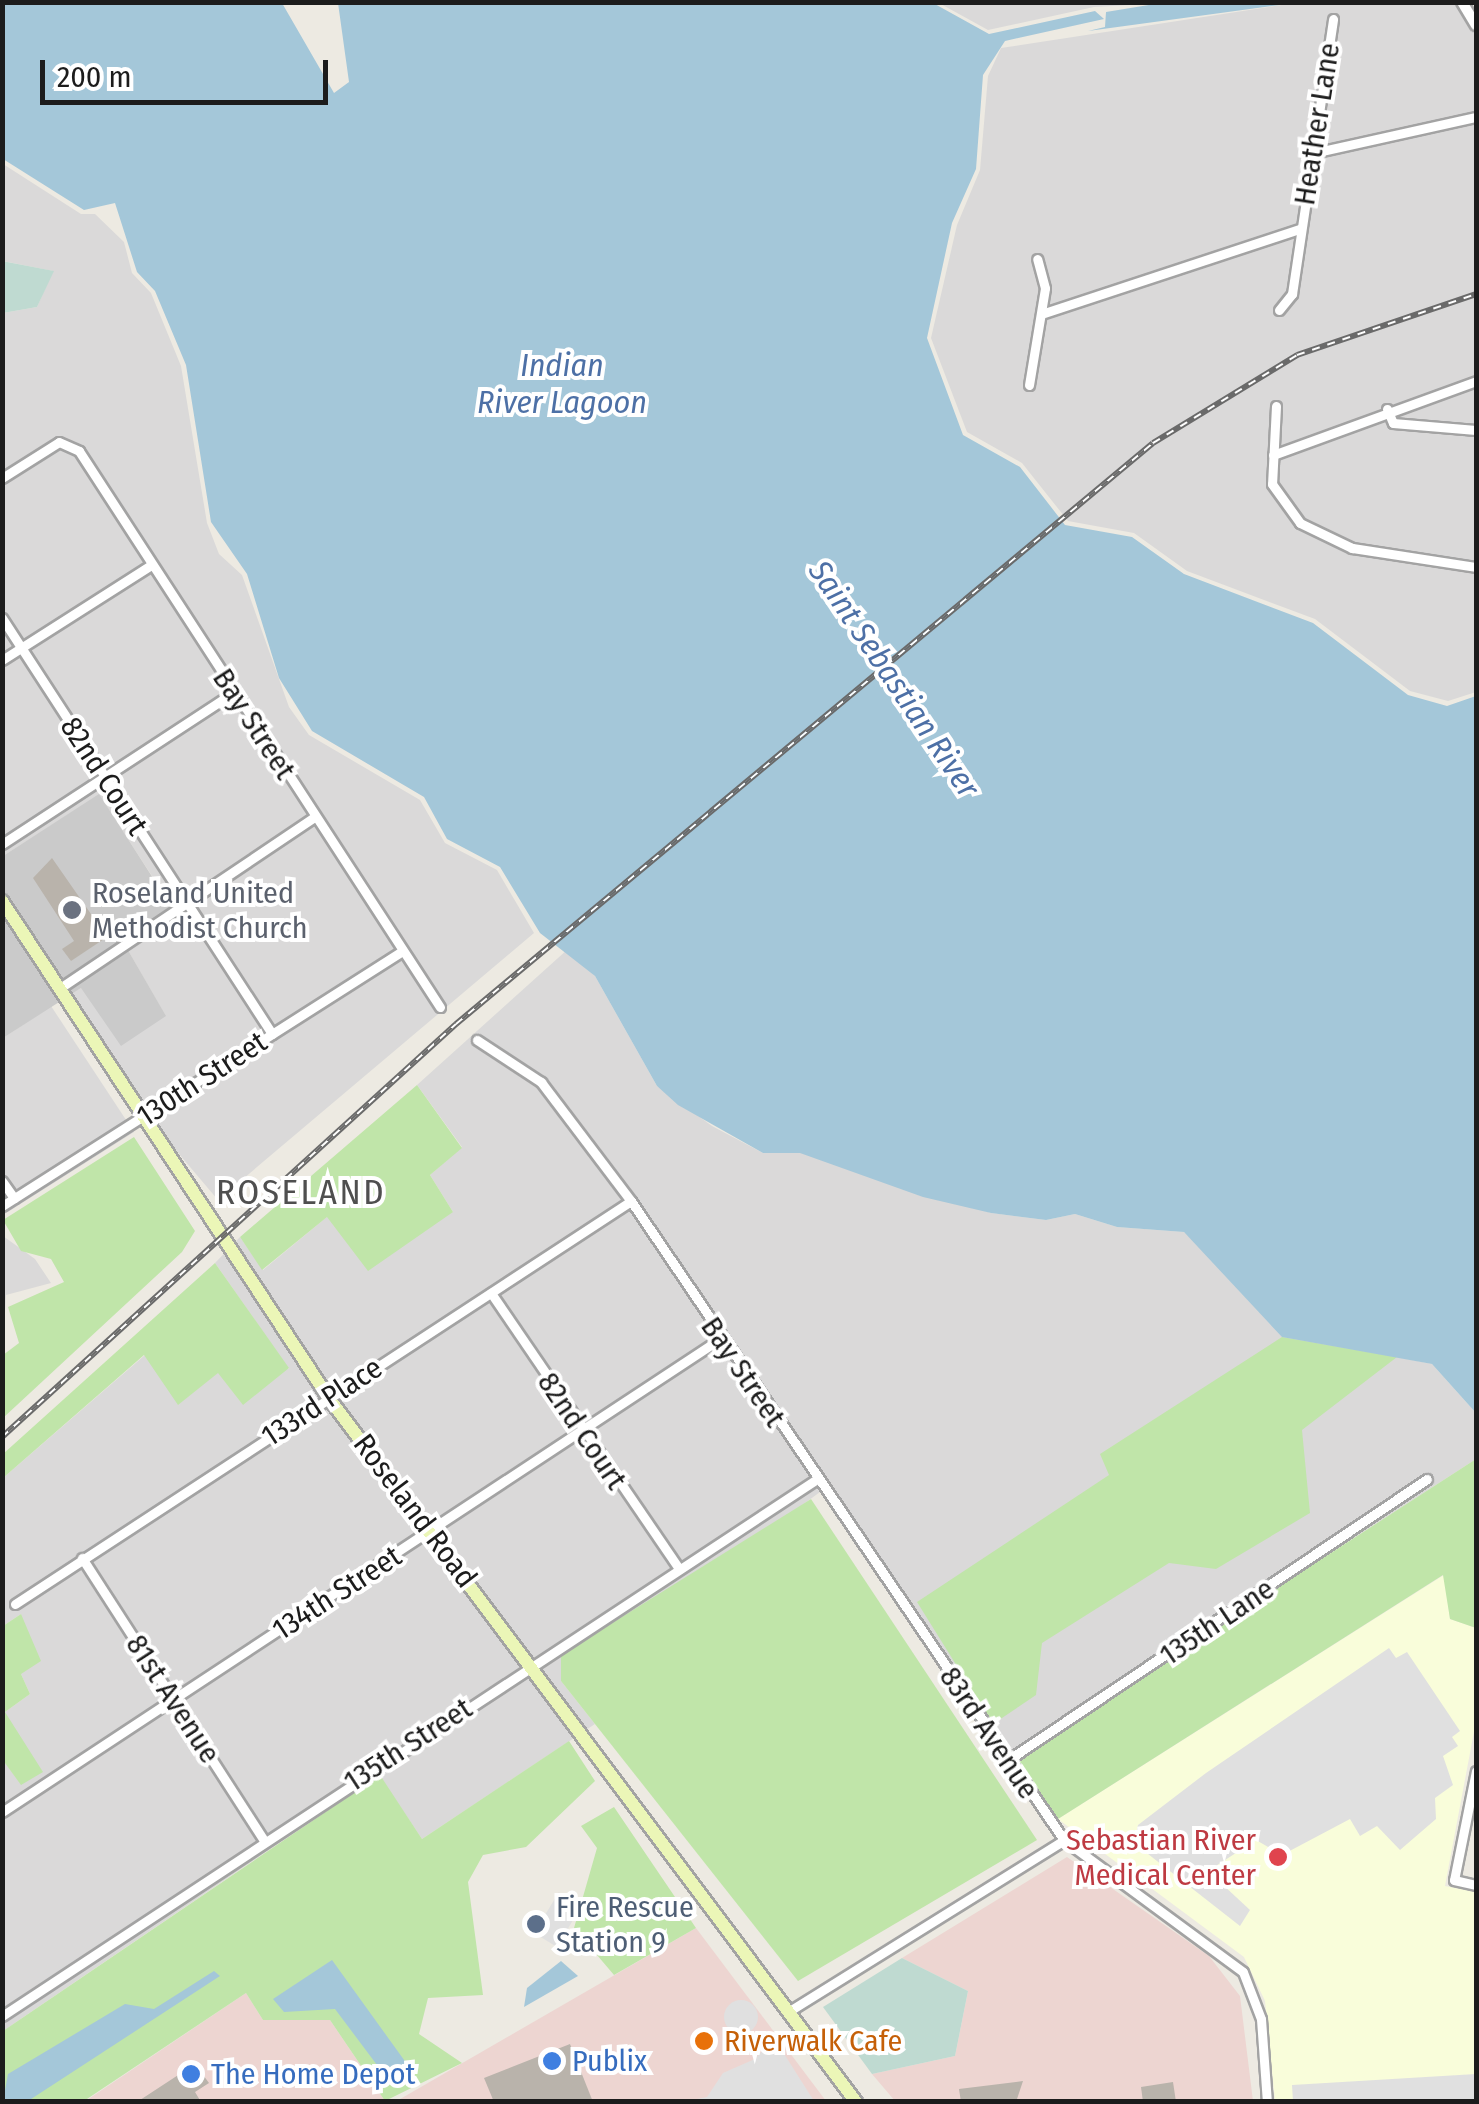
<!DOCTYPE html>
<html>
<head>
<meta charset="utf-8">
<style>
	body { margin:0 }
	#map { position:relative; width:1479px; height:2104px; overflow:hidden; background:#edeae2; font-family:"Fira Sans Condensed",sans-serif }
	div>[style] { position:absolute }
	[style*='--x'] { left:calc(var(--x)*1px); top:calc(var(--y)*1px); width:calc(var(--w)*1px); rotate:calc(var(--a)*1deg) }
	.residential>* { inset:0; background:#dad9d9 }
	.commercial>* { inset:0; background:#edd5d1 }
	.education>* { inset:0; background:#f9fdda }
	.religious>* { inset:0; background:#cacaca }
	.grass>* { inset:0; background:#c0e5a9 }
	.wetland>* { inset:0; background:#bfdad1 }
	.parking>* { inset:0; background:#e0e0e0 }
	.round { border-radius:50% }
	.water>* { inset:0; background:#a4c7d9 }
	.building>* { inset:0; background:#b9b3ab }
	.roads { filter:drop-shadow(2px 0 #a3a3a3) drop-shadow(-2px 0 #a3a3a3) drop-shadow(0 2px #a3a3a3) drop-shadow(0 -2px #a3a3a3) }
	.minor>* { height:9px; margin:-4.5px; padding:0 4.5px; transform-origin:4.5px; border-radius:4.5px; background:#fff }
	.tertiary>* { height:10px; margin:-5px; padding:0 5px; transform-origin:5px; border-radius:5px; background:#fff }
	.secondary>* { height:12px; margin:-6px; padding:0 6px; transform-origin:6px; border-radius:6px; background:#ebf6b7 }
	.rail>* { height:6px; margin-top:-3px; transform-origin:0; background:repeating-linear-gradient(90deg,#fff 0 8px,#6a6a6a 0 16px); box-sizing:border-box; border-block:2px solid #6a6a6a }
	.dots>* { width:28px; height:28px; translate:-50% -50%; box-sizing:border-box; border:5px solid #fff; border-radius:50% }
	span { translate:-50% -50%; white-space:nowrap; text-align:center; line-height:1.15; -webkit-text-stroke:8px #fff; paint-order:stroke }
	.street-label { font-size:30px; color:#1c1c1c }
	.worship-label { font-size:30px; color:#5b616d }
	.left { translate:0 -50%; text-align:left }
	.health-label { font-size:30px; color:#be3a42 }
	.right { translate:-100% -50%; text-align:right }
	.service-label { font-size:30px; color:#4e5e75 }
	.food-label { font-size:30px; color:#c56008 }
	.shop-label { font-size:30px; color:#366cbe }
	.water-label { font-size:32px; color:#4d70a6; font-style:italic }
	.quarter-label { font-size:35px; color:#4f4f4f; letter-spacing:2.5px }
	.frame { position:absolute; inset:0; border:5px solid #1c1c1c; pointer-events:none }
	.scale { position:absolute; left:40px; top:60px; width:288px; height:45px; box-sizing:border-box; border:5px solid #1c1c1c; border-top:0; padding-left:12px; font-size:30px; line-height:35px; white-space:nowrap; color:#1c1c1c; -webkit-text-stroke:8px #fff; paint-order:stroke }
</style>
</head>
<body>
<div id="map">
	<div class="residential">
		<div style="clip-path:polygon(939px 3px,1167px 3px,1094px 7px,988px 30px)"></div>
		<div style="clip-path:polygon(1294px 3px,1456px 3px,1476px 35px,1476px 692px,1448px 701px,1410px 691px,1315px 619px,1187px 571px,1134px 533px,1068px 521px,1022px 463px,967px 432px,931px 338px,957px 225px,980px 170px,988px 76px,1001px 48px)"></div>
		<div style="clip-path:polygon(3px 164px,81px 214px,95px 214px,124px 242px,132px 273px,151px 293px,181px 366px,207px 523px,219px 554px,242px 575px,289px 707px,309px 735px,420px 800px,445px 843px,497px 870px,534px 933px,218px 1200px,146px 1115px,71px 994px,81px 988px,165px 1015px,121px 938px,171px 905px,99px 795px,3px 856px,3px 313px,37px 307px,53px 271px,3px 261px)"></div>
		<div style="clip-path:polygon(568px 949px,595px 976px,657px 1086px,712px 1126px,763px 1153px,800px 1152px,991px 1213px,1046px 1220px,1075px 1214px,1117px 1227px,1184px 1232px,1220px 1264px,1397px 1357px,1432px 1364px,1476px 1413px,1476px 1459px,1010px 1761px,831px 1484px,561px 1681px,595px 1724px,422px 1839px,379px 1775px,3px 2031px,2px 1759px,21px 1784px,5px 1712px,30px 1694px,21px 1674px,21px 1614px,3px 1626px,3px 1478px,145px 1355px,218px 1373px,289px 1369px,215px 1263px,240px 1237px,263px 1270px,328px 1216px,453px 1212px,430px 1175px,462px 1147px,417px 1085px)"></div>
		<div style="clip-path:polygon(51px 1006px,134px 1132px,3px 1215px,3px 1038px)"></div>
		<div style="clip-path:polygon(3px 1236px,35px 1259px,51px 1283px,6px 1295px,3px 1349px)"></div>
	</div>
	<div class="commercial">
		<div style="clip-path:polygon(1067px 1857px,1209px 1956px,1240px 1996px,1253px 2101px,895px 2101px,872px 2074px,955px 2056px,968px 1991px,902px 1958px)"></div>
		<div style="clip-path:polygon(696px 1928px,826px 2101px,395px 2102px)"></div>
		<div style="clip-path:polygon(246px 1993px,263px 2020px,330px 2020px,385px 2101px,84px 2102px)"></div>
	</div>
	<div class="education">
		<div style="clip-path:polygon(1444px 1575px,1450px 1619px,1476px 1628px,1476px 1721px,1445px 1886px,1476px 1892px,1476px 2101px,1275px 2101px,1265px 2001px,1244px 1957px,1058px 1819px)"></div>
	</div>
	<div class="religious">
		<div style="clip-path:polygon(99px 794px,171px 906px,121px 938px,166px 1016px,121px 1046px,81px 988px,3px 1038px,3px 856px)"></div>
	</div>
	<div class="grass">
		<div style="clip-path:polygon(417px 1085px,462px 1148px,430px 1175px,453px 1212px,368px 1271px,327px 1217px,262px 1270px,240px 1237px)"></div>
		<div style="clip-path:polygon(134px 1137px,195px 1231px,182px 1252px,3px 1418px,3px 1355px,19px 1343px,8px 1307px,64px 1282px,51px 1259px,21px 1251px,3px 1220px)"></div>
		<div style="clip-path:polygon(215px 1263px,289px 1368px,243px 1405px,218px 1373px,178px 1405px,144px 1355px,3px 1478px,3px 1454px)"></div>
		<div style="clip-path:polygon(1282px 1337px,1397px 1357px,1302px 1430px,1310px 1513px,1216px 1569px,1169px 1563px,1042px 1643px,1036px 1695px,993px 1724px,917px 1602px,1109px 1475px,1100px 1454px)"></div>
		<div style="clip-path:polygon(1476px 1459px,1476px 1628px,1450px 1619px,1443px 1575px,1058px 1819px,1010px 1761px)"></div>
		<div style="clip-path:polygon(811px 1499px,1037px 1840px,798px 1981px,561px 1681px,561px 1655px)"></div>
		<div style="clip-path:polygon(21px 1614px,41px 1661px,21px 1674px,30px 1694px,5px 1712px,43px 1772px,21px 1785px,2px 1759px,3px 1626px)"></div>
		<div style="clip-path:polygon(569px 1741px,595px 1781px,526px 1847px,483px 1855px,468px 1882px,483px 1995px,428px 1998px,419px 2034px,462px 2063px,385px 2101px,330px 2020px,263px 2020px,246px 1993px,84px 2101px,3px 2102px,3px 2031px,380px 1775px,422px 1839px)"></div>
		<div style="clip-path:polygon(614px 1807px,696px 1928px,614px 1975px,574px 1928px,597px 1848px,581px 1826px)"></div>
	</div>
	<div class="wetland">
		<div style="clip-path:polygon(2px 261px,54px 271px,37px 307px,3px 313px)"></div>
		<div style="clip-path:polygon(902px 1958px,968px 1991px,955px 2056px,872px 2074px,823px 2007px)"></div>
	</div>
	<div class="parking">
		<div style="clip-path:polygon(1389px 1648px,1396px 1658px,1407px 1652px,1460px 1731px,1452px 1737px,1458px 1746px,1443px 1756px,1453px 1785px,1435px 1798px,1436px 1819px,1400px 1850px,1377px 1826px,1360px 1836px,1350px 1819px,1282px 1855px,1256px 1840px,1208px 1871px,1250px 1910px,1240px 1926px,1134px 1843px,1138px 1825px,1206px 1773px)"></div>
		<div style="clip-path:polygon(559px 1892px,573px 1920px,557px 1947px,534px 1933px)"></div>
		<div class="round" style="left:724px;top:2000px;width:34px;height:34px"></div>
		<div style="clip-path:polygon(774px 2038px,814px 2101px,687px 2101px,707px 2097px,723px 2073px,755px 2059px)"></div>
		<div style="clip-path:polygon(1476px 2074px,1476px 2101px,1293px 2101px,1292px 2085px)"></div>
	</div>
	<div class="water">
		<div style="clip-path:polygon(1167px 2px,1294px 2px,1294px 3px,1088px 31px,1105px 27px,1106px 12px)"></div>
		<div style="clip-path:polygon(933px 3px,989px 34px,1095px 11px,1104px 19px,1005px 41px,983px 75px,976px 169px,952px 223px,927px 338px,963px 435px,1020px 467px,1065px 525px,1132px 537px,1184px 574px,1313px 623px,1408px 695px,1447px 706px,1476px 696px,1476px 1413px,1432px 1364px,1282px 1337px,1184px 1232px,1117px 1227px,1075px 1214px,1046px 1220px,991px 1213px,923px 1197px,800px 1153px,763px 1153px,678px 1105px,657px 1086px,595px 976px,540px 933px,500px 867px,447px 839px,424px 797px,312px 731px,279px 678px,247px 574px,211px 522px,186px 365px,155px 291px,137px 272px,115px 203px,84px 210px,3px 159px,3px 3px,282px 3px,334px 93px,349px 82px,338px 3px)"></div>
		<div style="clip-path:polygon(332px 1960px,412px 2071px,392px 2085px,335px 2009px,284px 2012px,273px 1999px)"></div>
		<div style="clip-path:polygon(561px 1961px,578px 1976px,524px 2007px,527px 1988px)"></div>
		<div style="clip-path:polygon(214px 1971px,220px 1976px,28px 2101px,3px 2101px,8px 2074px,125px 2004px,154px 2009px)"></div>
	</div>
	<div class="building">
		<div style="clip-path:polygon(52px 858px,107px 937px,71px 961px,62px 949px,74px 941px,33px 878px)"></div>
		<div style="clip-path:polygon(570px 2044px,593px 2102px,494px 2102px,484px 2078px)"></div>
		<div style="clip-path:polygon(195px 2064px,209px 2083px,195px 2092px,201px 2102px,137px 2102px)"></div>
		<div style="clip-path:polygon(1023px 2081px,1016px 2102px,961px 2102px,959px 2089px)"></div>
		<div style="clip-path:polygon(1173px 2082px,1176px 2102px,1143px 2102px,1141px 2087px)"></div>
	</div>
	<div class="roads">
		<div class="minor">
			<div style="--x:1318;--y:152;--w:162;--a:-12.5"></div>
			<div style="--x:1279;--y:310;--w:21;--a:-51"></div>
			<div style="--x:1292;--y:294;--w:278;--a:-81.5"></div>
			<div style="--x:1044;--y:313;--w:269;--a:-18.2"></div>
			<div style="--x:1029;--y:385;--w:98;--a:-80.6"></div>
			<div style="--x:1045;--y:288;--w:30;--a:-105"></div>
			<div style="--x:1276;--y:406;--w:78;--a:92.9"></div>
			<div style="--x:1272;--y:484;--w:48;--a:54.3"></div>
			<div style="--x:1300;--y:523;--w:58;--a:25.7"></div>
			<div style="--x:1352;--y:548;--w:125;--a:8.7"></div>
			<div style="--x:1387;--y:409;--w:15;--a:67"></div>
			<div style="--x:1393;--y:423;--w:83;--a:4.8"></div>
			<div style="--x:1273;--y:455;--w:216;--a:-20"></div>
			<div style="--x:2;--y:478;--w:67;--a:-32.3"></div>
			<div style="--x:59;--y:442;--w:22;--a:24"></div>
			<div style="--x:79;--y:451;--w:663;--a:57.01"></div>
			<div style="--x:2;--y:618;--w:496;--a:57"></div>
			<div style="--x:2;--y:660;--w:177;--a:-32.5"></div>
			<div style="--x:2;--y:844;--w:276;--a:-33.2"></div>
			<div style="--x:60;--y:988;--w:306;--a:-33.9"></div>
			<div style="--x:477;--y:1040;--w:77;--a:33.3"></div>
			<div style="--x:541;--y:1082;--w:149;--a:52.9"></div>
			<div style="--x:631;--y:1201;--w:772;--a:55.88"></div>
			<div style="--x:1064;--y:1840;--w:222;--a:36.4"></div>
			<div style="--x:1243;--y:1972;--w:50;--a:69"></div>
			<div style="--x:1261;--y:2019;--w:83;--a:85.9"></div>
			<div style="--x:2;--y:1181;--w:21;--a:55"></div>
			<div style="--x:2;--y:1206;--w:473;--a:-32.5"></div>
			<div style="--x:491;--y:1293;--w:332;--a:55.7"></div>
			<div style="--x:82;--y:1558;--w:336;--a:57.2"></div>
			<div style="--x:15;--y:1604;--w:736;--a:-33.19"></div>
			<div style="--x:1005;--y:1762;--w:508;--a:-33.85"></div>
			<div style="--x:1476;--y:1771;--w:111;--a:101.4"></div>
			<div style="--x:1454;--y:1880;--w:23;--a:13"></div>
			<div style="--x:2;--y:1812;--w:860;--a:-33.38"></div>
			<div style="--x:791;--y:2010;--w:322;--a:-31.9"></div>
			<div style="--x:2;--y:2016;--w:976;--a:-33.38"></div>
		</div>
		<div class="tertiary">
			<div style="--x:1462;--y:2;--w:27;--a:59"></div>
		</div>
		<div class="secondary">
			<div style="--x:2;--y:901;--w:594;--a:56.68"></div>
			<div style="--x:328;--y:1397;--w:881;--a:53.17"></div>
		</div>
	</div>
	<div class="rail">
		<div style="--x:2;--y:1437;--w:614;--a:-42.29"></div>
		<div style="--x:456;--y:1024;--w:907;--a:-39.81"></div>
		<div style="--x:1153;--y:443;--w:169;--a:-31.4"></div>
		<div style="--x:1297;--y:355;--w:189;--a:-18.8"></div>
	</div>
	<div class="dots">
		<div style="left:72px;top:910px;background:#6b7280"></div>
		<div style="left:1278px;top:1857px;background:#e0444e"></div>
		<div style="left:536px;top:1924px;background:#5c6f8a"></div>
		<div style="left:704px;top:2041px;background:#e8710a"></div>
		<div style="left:552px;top:2061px;background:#3f7fe0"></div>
		<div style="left:191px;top:2074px;background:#3f7fe0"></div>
	</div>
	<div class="street-label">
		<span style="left:1317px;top:124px;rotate:-81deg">Heather Lane</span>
		<span style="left:254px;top:724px;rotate:57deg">Bay Street</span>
		<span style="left:104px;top:776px;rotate:57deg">82nd Court</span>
		<span style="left:202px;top:1079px;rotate:-33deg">130th Street</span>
		<span style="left:743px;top:1372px;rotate:56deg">Bay Street</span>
		<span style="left:322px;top:1402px;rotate:-33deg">133rd Place</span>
		<span style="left:582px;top:1431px;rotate:56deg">82nd Court</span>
		<span style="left:415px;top:1511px;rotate:53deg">Roseland Road</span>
		<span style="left:337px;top:1593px;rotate:-33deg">134th Street</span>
		<span style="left:1217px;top:1622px;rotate:-34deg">135th Lane</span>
		<span style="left:173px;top:1699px;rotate:57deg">81st Avenue</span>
		<span style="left:989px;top:1733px;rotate:56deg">83rd Avenue</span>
		<span style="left:408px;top:1745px;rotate:-33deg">135th Street</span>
	</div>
	<div class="worship-label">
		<span class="left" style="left:92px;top:910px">Roseland United<br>Methodist Church</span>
	</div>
	<div class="health-label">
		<span class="right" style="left:1256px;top:1857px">Sebastian River<br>Medical Center</span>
	</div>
	<div class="service-label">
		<span class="left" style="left:556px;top:1924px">Fire Rescue<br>Station 9</span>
	</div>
	<div class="food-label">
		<span class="left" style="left:724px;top:2041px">Riverwalk Cafe</span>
	</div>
	<div class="shop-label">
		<span class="left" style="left:572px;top:2061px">Publix</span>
		<span class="left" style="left:211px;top:2074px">The Home Depot</span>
	</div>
	<div class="water-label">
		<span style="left:562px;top:384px">Indian<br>River Lagoon</span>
		<span style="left:894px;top:679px;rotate:56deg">Saint Sebastian River</span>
	</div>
	<div class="quarter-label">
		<span style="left:301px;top:1192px">ROSELAND</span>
	</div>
	<div class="frame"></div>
	<div class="scale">200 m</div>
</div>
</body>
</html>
